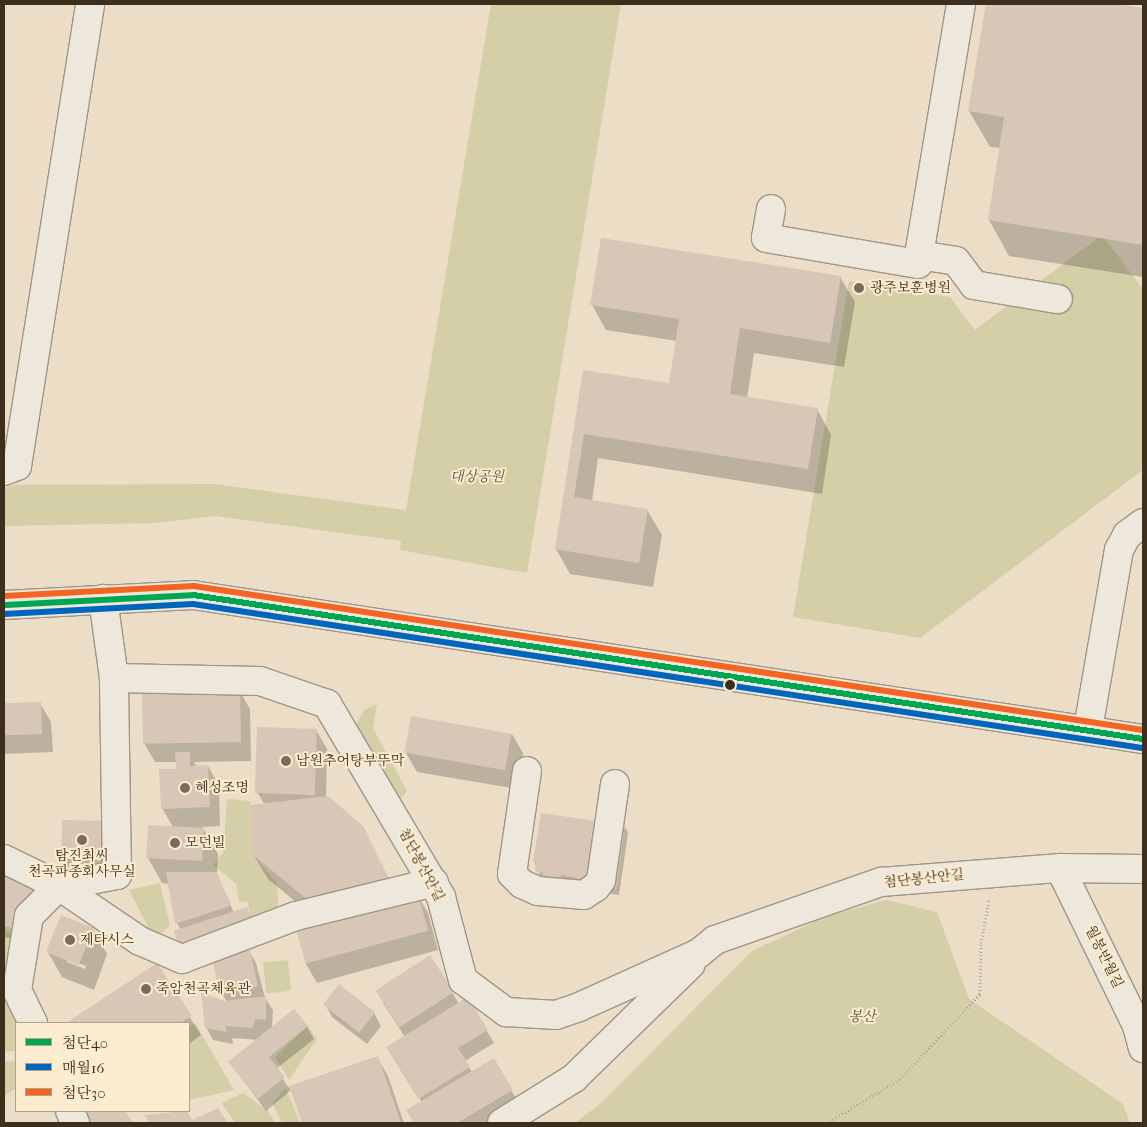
<!DOCTYPE html>
<html>
<head>
<meta charset="utf-8">
<style>
	body { margin:0 }
	#map { position:relative; width:1147px; height:1127px; overflow:hidden; background:#ecdec6; font-family:"IM FELL French Canon","Noto Serif KR",serif }
	div>[style] { position:absolute }
	[style*='--x'] { left:calc(var(--x)*1px); top:calc(var(--y)*1px); width:calc(var(--w)*1px); rotate:calc(var(--a)*1deg) }
	.green>* { inset:0; background:#d4cfa7; transform-origin:0 0 }
	.shadow>* { inset:0; background:#0003 }
	.building>* { inset:0; background:#d8c6b6; transform-origin:0 0 }
	.path>* { height:3px; margin-top:-1.5px; transform-origin:0; background:repeating-linear-gradient(90deg,#aea89d 0 1px,transparent 0 3.5px) }
	.roads { filter:drop-shadow(1px 0 #9e9586) drop-shadow(-1px 0 #9e9586) drop-shadow(0 1px #9e9586) drop-shadow(0 -1px #9e9586) }
	.minor>* { height:28px; margin:-14px; padding:0 14px; transform-origin:14px; border-radius:14px; background:#eee7db }
	.bus-1>* { height:6px; margin:-3px; padding:0 3px; transform-origin:3px; border-radius:3px; background:#00a651 }
	.bus-2>* { height:6px; margin:-3px; padding:0 3px; transform-origin:3px; border-radius:3px; background:#0065bd }
	.bus-3>* { height:6px; margin:-3px; padding:0 3px; transform-origin:3px; border-radius:3px; background:#f26522 }
	.dots>* { width:14px; height:14px; translate:-50% -50%; box-sizing:border-box; border:2px solid #fdedd0; border-radius:50% }
	span { translate:-50% -50%; white-space:nowrap; text-align:center; line-height:1.15; -webkit-text-stroke:4px #fdedd0; paint-order:stroke }
	.poi-label { font-size:14px; color:#3c2f1e }
	.left { translate:0 -50%; text-align:left }
	.park-label { font-size:14px; color:#5d543a; font-style:italic }
	.street-label { font-size:14px; color:#3c2f1e }
	.frame { position:absolute; inset:0; border:5px solid #3c2f1e; pointer-events:none }
	.legend { position:absolute; left:15px; top:1022px; width:175px; height:90px; box-sizing:border-box; background:#fdedd0; border:1px solid #b0a189; margin:0; padding:6px 9px; list-style:none; font-size:15px; color:#3c2f1e }
	.legend li { display:flex; align-items:center; gap:10px; height:25px }
	.legend b { width:25px; border:1px solid #b0a189 }
</style>
</head>
<body>
<div id="map">
	<div class="green">
		<div style="clip-path:polygon(491px 4px,621px 4px,527px 573px,400px 550px,401px 541px,216px 516px,156px 523px,4px 526px,4px 487px,16px 485px,214px 484px,406px 510px)"></div>
		<div style="clip-path:polygon(1102px 235px,1143px 289px,1143px 470px,920px 638px,793px 617px,849px 281px,950px 297px,975px 330px)"></div>
		<div style="clip-path:polygon(377px 704px,373px 728px,407px 791px,399px 801px,356px 725px,364px 710px)"></div>
		<div style="clip-path:polygon(227px 799px,250px 801px,252px 854px,277px 883px,278px 906px,267px 918px,252px 920px,247px 901px,239px 902px,236px 884px,213px 865px,223px 853px)"></div>
		<div style="clip-path:polygon(160px 883px,170px 926px,154px 939px,129px 890px)"></div>
		<div style="clip-path:polygon(886px 900px,937px 912px,969px 999px,1123px 1104px,1130px 1123px,575px 1123px,600px 1104px,752px 951px,825px 917px)"></div>
		<div style="clip-path:polygon(4px 931px,19px 936px,23px 1023px,16px 1023px,16px 1051px,4px 1052px)"></div>
		<div style="left:288px;top:960px;width:31px;height:25px;rotate:84deg"></div>
		<div style="clip-path:polygon(195px 1023px,234px 1090px,189px 1100px,189px 1027px)"></div>
		<div style="clip-path:polygon(308px 1026px,317px 1039px,289px 1080px,275px 1057px)"></div>
		<div style="clip-path:polygon(16px 1061px,16px 1088px,4px 1096px,4px 1062px)"></div>
		<div style="clip-path:polygon(286px 1088px,300px 1123px,282px 1123px,272px 1103px)"></div>
		<div style="clip-path:polygon(243px 1093px,268px 1111px,275px 1123px,235px 1123px,222px 1103px)"></div>
	</div>
	<div class="shadow">
		<div style="clip-path:polygon(987px 4px,1110px 4px,1143px 9px,1143px 277px,1009px 256px,989px 220px,1001px 148px,990px 147px,969px 111px)"></div>
		<div style="clip-path:polygon(840px 277px,855px 302px,844px 367px,754px 353px,747px 398px,817px 409px,831px 435px,822px 494px,598px 458px,592px 501px,647px 510px,662px 535px,653px 587px,570px 574px,556px 549px,584px 371px,670px 385px,677px 341px,606px 330px,592px 305px)"></div>
		<div style="clip-path:polygon(239px 690px,250px 709px,251px 761px,194px 762px,197px 767px,208px 766px,219px 786px,220px 826px,202px 827px,218px 854px,217px 874px,234px 913px,246px 908px,254px 921px,182px 932px,177px 923px,170px 884px,162px 883px,148px 858px,150px 826px,173px 827px,162px 808px,177px 770px,177px 762px,155px 762px,144px 743px,143px 692px)"></div>
		<div style="clip-path:polygon(40px 703px,51px 722px,53px 752px,4px 754px,4px 705px)"></div>
		<div style="clip-path:polygon(316px 730px,327px 749px,326px 797px,363px 828px,399px 899px,417px 894px,428px 913px,438px 950px,317px 983px,306px 964px,319px 921px,268px 879px,253px 854px,265px 805px,257px 792px)"></div>
		<div style="clip-path:polygon(512px 734px,523px 753px,517px 789px,417px 772px,406px 753px)"></div>
		<div style="clip-path:polygon(102px 822px,109px 872px,70px 871px,63px 859px)"></div>
		<div style="clip-path:polygon(625px 827px,628px 833px,619px 895px,543px 882px,534px 861px)"></div>
		<div style="clip-path:polygon(4px 868px,27px 942px,4px 937px)"></div>
		<div style="clip-path:polygon(evenodd,93px 929px,107px 954px,94px 990px,62px 977px,48px 952px,93px 929px,67px 959px,86px 966px,85px 969px,67px 962px,67px 959px)"></div>
		<div style="clip-path:polygon(evenodd,249px 951px,256px 963px,265px 998px,273px 1010px,272px 1028px,307px 1027px,314px 1039px,276px 1069px,289px 1088px,377px 1057px,388px 1076px,404px 1123px,303px 1123px,291px 1090px,266px 1111px,230px 1062px,258px 1040px,232px 1038px,233px 1044px,213px 1040px,206px 1027px,227px 1002px,222px 994px,249px 951px,264px 1032px,268px 1032px,260px 1038px,264px 1032px)"></div>
		<div style="clip-path:polygon(157px 965px,201px 1035px,189px 1044px,189px 1023px,69px 1023px)"></div>
		<div style="clip-path:polygon(452px 992px,459px 1004px,468px 999px,494px 1043px,465px 1061px,472px 1072px,493px 1060px,523px 1110px,500px 1123px,415px 1123px,408px 1111px,422px 1102px,395px 1060px,405px 1037px,383px 1003px)"></div>
		<div style="clip-path:polygon(325px 1004px,374px 1013px,381px 1026px,367px 1044px,332px 1017px)"></div>
		<div style="clip-path:polygon(218px 1110px,226px 1123px,151px 1123px,146px 1116px,186px 1111px,192px 1121px)"></div>
		<div style="clip-path:polygon(80px 1111px,124px 1111px,131px 1123px,86px 1123px)"></div>
	</div>
	<div class="building">
		<div style="clip-path:polygon(986px 4px,1118px 4px,1143px 8px,1143px 245px,988px 220px,1004px 117px,968px 111px)"></div>
		<div style="clip-path:polygon(601px 238px,841px 276px,830px 343px,740px 328px,730px 394px,818px 408px,808px 469px,584px 434px,574px 497px,648px 509px,639px 563px,555px 549px,583px 370px,669px 383px,679px 319px,590px 305px)"></div>
		<div style="left:240px;top:689px;width:53px;height:98px;rotate:89deg"></div>
		<div style="left:41px;top:702px;width:32px;height:37px;rotate:88deg"></div>
		<div style="left:411px;top:716px;width:102px;height:37px;rotate:10deg"></div>
		<div style="left:257px;top:727px;width:60px;height:66px;rotate:2deg"></div>
		<div style="clip-path:polygon(175px 752px,190px 752px,190px 766px,208px 765px,210px 807px,161px 809px,159px 769px,176px 769px)"></div>
		<div style="clip-path:polygon(328px 796px,364px 827px,388px 878px,315px 906px,252px 854px,250px 805px)"></div>
		<div style="clip-path:polygon(541px 813px,625px 825px,616px 889px,576px 883px,577px 878px,561px 875px,558px 898px,539px 895px,543px 873px,535px 871px,536px 862px,533px 862px)"></div>
		<div style="left:62px;top:820px;width:41px;height:39px;rotate:1deg"></div>
		<div style="left:148px;top:825px;width:56px;height:33px;rotate:3deg"></div>
		<div style="clip-path:polygon(4px 866px,46px 885px,20px 930px,4px 926px)"></div>
		<div style="clip-path:polygon(166px 872px,217px 872px,230px 906px,175px 924px)"></div>
		<div style="left:418px;top:893px;width:39px;height:127px;rotate:75deg"></div>
		<div style="left:247px;top:907px;width:19px;height:77px;rotate:72deg"></div>
		<div style="left:61px;top:915px;width:35px;height:40px;rotate:22deg"></div>
		<div style="left:250px;top:949px;width:38px;height:39px;rotate:78deg"></div>
		<div style="left:430px;top:955px;width:44px;height:65px;rotate:57deg"></div>
		<div style="clip-path:polygon(157px 963px,192px 1016px,180px 1023px,66px 1023px)"></div>
		<div style="left:339px;top:984px;width:46px;height:26px;rotate:38deg"></div>
		<div style="clip-path:polygon(201px 992px,224px 1001px,266px 996px,266px 1020px,256px 1019px,252px 1028px,225px 1026px,227px 1032px,205px 1028px)"></div>
		<div style="clip-path:polygon(468px 997px,488px 1030px,458px 1048px,470px 1067px,418px 1099px,386px 1047px)"></div>
		<div style="clip-path:polygon(294px 1009px,308px 1026px,269px 1057px,285px 1077px,258px 1099px,228px 1062px)"></div>
		<div style="clip-path:polygon(378px 1056px,401px 1123px,302px 1123px,289px 1086px)"></div>
		<div style="clip-path:polygon(494px 1058px,513px 1090px,457px 1123px,414px 1123px,406px 1110px)"></div>
		<div style="clip-path:polygon(218px 1108px,228px 1123px,150px 1123px,144px 1115px,187px 1111px,192px 1120px)"></div>
		<div style="clip-path:polygon(77px 1111px,125px 1111px,133px 1123px,85px 1123px)"></div>
	</div>
	<div class="path">
		<div style="--x:827;--y:1123;--w:85;--a:-31.1"></div>
		<div style="--x:900;--y:1079;--w:117;--a:-46.7"></div>
		<div style="--x:980;--y:994;--w:51;--a:-88.9"></div>
		<div style="--x:981;--y:943;--w:44;--a:-79.5"></div>
	</div>
	<div class="roads">
		<div class="minor">
			<div style="--x:961;--y:4;--w:254;--a:99.5"></div>
			<div style="--x:919;--y:255;--w:37;--a:9"></div>
			<div style="--x:956;--y:261;--w:30;--a:53"></div>
			<div style="--x:974;--y:285;--w:85;--a:9.5"></div>
			<div style="--x:771;--y:209;--w:29;--a:100"></div>
			<div style="--x:766;--y:238;--w:154;--a:9.7"></div>
			<div style="--x:918;--y:264;--w:9;--a:-84"></div>
			<div style="--x:4;--y:471;--w:14;--a:-21"></div>
			<div style="--x:17;--y:466;--w:468;--a:-81"></div>
			<div style="--x:4;--y:605;--w:189;--a:-3"></div>
			<div style="--x:193;--y:595;--w:961;--a:8.62"></div>
			<div style="--x:114;--y:678;--w:146;--a:1.2"></div>
			<div style="--x:260;--y:681;--w:71;--a:18.9"></div>
			<div style="--x:327;--y:704;--w:224;--a:59.4"></div>
			<div style="--x:441;--y:897;--w:86;--a:75.2"></div>
			<div style="--x:463;--y:980;--w:54;--a:36.7"></div>
			<div style="--x:506;--y:1012;--w:50;--a:3.4"></div>
			<div style="--x:556;--y:1015;--w:24;--a:-19"></div>
			<div style="--x:579;--y:1007;--w:132;--a:-24.2"></div>
			<div style="--x:699;--y:953;--w:21;--a:-39"></div>
			<div style="--x:715;--y:940;--w:176;--a:-19.3"></div>
			<div style="--x:881;--y:882;--w:180;--a:-4.5"></div>
			<div style="--x:1060;--y:868;--w:83;--a:0.7"></div>
			<div style="--x:1088;--y:729;--w:182;--a:-80.2"></div>
			<div style="--x:1119;--y:550;--w:17;--a:-62"></div>
			<div style="--x:1127;--y:535;--w:20;--a:-37"></div>
			<div style="--x:527;--y:771;--w:104;--a:98.3"></div>
			<div style="--x:512;--y:874;--w:14;--a:45"></div>
			<div style="--x:522;--y:884;--w:17;--a:24"></div>
			<div style="--x:538;--y:891;--w:46;--a:5"></div>
			<div style="--x:584;--y:895;--w:14;--a:-34"></div>
			<div style="--x:596;--y:887;--w:9;--a:-54"></div>
			<div style="--x:601;--y:880;--w:97;--a:-81.7"></div>
			<div style="--x:4;--y:859;--w:61;--a:26.1"></div>
			<div style="--x:59;--y:886;--w:98;--a:34.2"></div>
			<div style="--x:140;--y:941;--w:46;--a:23.2"></div>
			<div style="--x:182;--y:959;--w:122;--a:-20.7"></div>
			<div style="--x:296;--y:916;--w:142;--a:-13.8"></div>
			<div style="--x:1060;--y:868;--w:176;--a:64"></div>
			<div style="--x:1137;--y:1026;--w:23;--a:75"></div>
			<div style="--x:33;--y:1023;--w:37;--a:-116"></div>
			<div style="--x:17;--y:990;--w:75;--a:-80.8"></div>
			<div style="--x:29;--y:916;--w:42;--a:-45"></div>
			<div style="--x:59;--y:886;--w:59;--a:-10.7"></div>
			<div style="--x:117;--y:875;--w:197;--a:-90.9"></div>
			<div style="--x:114;--y:678;--w:80;--a:-97.9"></div>
			<div style="--x:70;--y:1111;--w:13;--a:67"></div>
			<div style="--x:502;--y:1123;--w:85;--a:-32"></div>
			<div style="--x:574;--y:1078;--w:163;--a:-44.3"></div>
		</div>
	</div>
	<div class="bus-1">
		<div style="--x:4;--y:605;--w:189;--a:-3"></div>
		<div style="--x:193;--y:595;--w:961;--a:8.62"></div>
	</div>
	<div class="bus-2">
		<div style="--x:4;--y:614;--w:189;--a:-3"></div>
		<div style="--x:193;--y:604;--w:960;--a:8.63"></div>
	</div>
	<div class="bus-3">
		<div style="--x:4;--y:596;--w:190;--a:-3"></div>
		<div style="--x:194;--y:586;--w:960;--a:8.63"></div>
	</div>
	<div class="dots">
		<div style="left:859px;top:288px;background:#7a6c59"></div>
		<div style="left:730px;top:685px;background:#3c2f1e"></div>
		<div style="left:286px;top:761px;background:#7a6c59"></div>
		<div style="left:185px;top:788px;background:#7a6c59"></div>
		<div style="left:82px;top:840px;background:#7a6c59"></div>
		<div style="left:175px;top:843px;background:#7a6c59"></div>
		<div style="left:70px;top:940px;background:#7a6c59"></div>
		<div style="left:146px;top:989px;background:#7a6c59"></div>
	</div>
	<div class="poi-label">
		<span class="left" style="left:870px;top:288px">광주보훈병원</span>
		<span class="left" style="left:296px;top:761px">남원추어탕부뚜막</span>
		<span class="left" style="left:195px;top:788px">혜성조명</span>
		<span class="left" style="left:185px;top:843px">모던빌</span>
		<span style="left:82px;top:864px">탐진최씨<br>천곡파종회사무실</span>
		<span class="left" style="left:80px;top:940px">제타시스</span>
		<span class="left" style="left:156px;top:989px">죽암천곡체육관</span>
	</div>
	<div class="park-label">
		<span style="left:477px;top:477px">대상공원</span>
		<span style="left:862px;top:1017px">봉산</span>
	</div>
	<div class="street-label">
		<span style="left:421px;top:865px;rotate:62deg">첨단봉산안길</span>
		<span style="left:924px;top:879px;rotate:-6deg">첨단봉산안길</span>
		<span style="left:1104px;top:957px;rotate:64deg">월봉반월길</span>
	</div>
	<div class="frame"></div>
	<ul class="legend">
	<li><b style="height:6px;background:#00a651"></b>첨단40</li>
	<li><b style="height:6px;background:#0065bd"></b>매월16</li>
	<li><b style="height:6px;background:#f26522"></b>첨단30</li>
	</ul>
</div>
</body>
</html>
